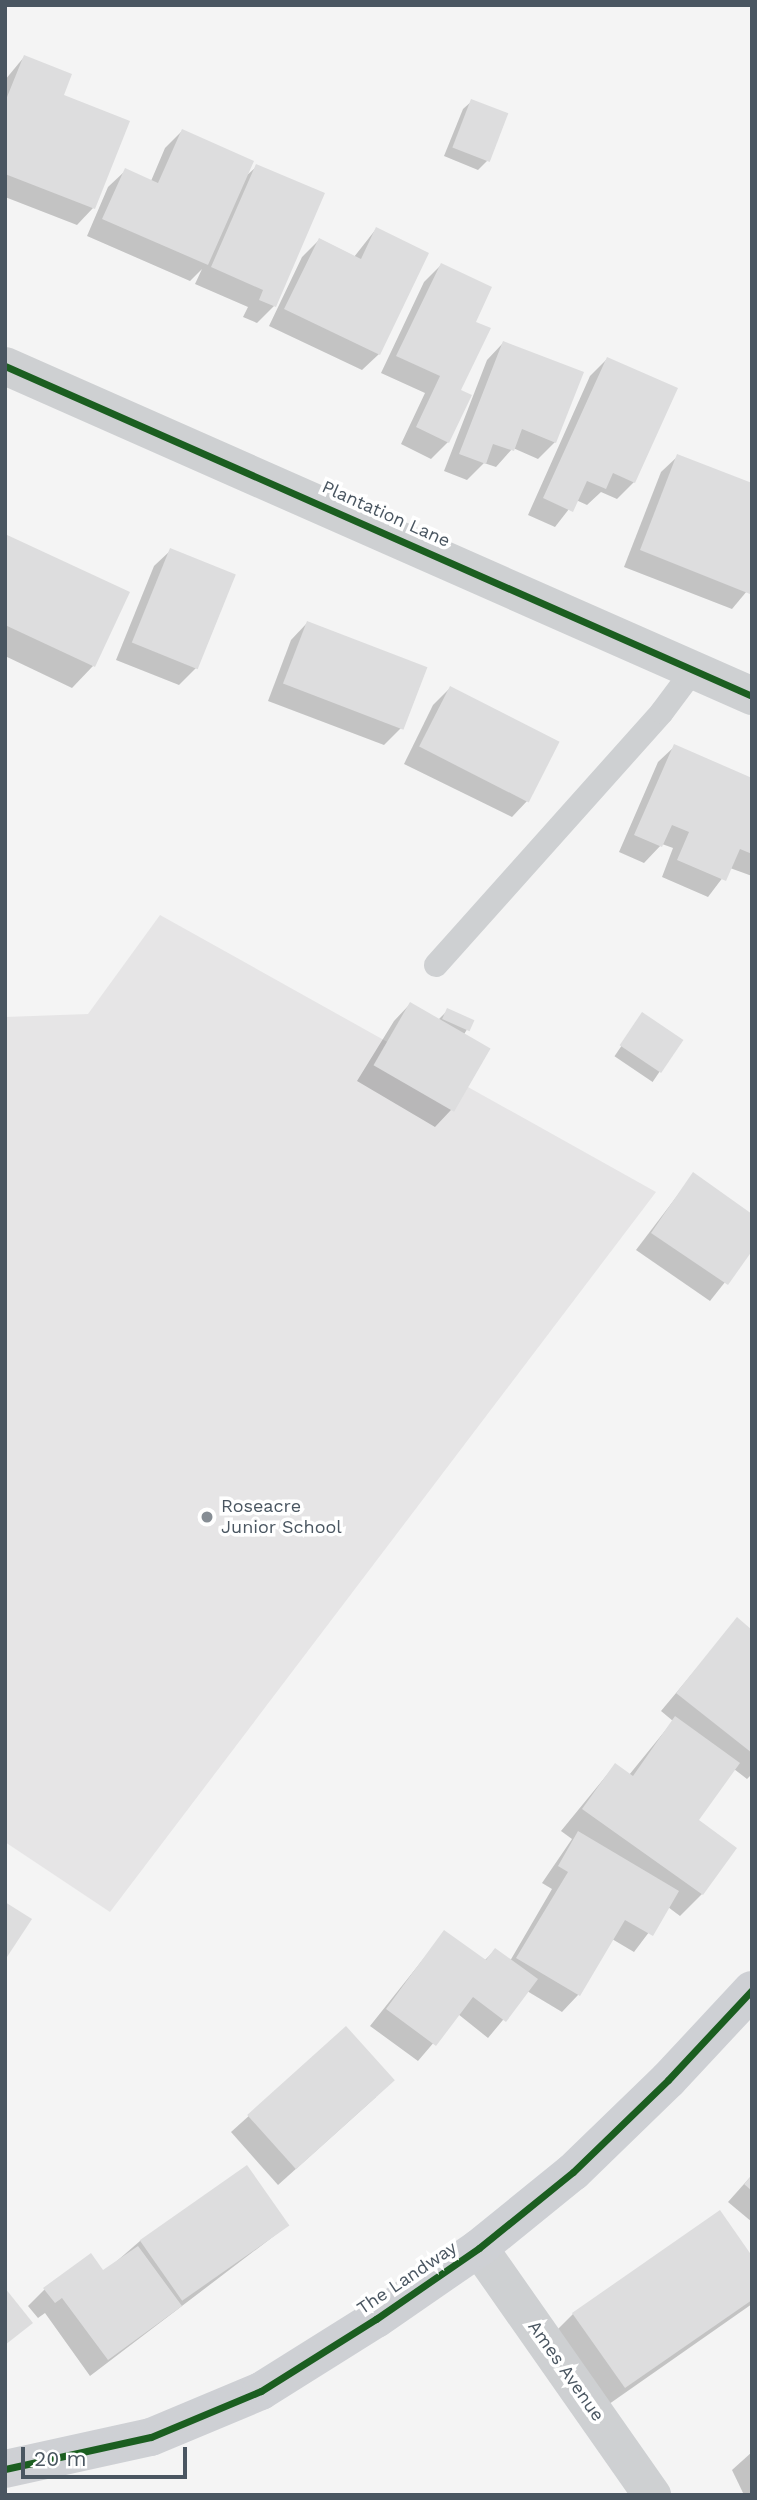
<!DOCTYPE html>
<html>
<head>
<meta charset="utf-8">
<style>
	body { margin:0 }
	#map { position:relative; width:757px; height:2500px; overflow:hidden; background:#f4f4f4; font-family:"Work Sans",sans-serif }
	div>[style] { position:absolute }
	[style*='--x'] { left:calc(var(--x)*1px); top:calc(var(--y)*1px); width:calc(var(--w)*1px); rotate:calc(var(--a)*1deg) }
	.education>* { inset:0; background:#e6e5e6 }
	.shadow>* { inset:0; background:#0003; transform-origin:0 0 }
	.building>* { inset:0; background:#ddddde; transform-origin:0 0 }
	.lane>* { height:24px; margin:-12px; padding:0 12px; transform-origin:12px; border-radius:12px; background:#ced0d2 }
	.street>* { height:38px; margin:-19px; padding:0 19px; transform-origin:19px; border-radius:19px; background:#ced0d2 }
	.secondary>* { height:38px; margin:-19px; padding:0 19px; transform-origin:19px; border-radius:19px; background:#ced0d4 }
	.cycleway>* { height:7px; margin:-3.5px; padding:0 3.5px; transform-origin:3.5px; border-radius:3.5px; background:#1b5e20 }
	.dots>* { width:19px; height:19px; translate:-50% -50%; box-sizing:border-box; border:4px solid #fff; border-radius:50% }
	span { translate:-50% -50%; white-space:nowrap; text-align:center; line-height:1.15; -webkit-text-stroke:7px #fff; paint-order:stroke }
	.street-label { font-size:18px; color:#4a5661 }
	.poi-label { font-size:18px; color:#4a5661 }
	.left { translate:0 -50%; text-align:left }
	.frame { position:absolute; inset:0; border:7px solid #4a5661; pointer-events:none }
	.scale { position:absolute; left:21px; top:2447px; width:166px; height:32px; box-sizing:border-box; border:4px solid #4a5661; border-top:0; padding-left:9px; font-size:21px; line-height:24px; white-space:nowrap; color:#4a5661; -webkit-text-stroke:5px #fff; paint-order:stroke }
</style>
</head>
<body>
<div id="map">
	<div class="education">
		<div style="clip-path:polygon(160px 915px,656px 1192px,110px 1912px,5px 1842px,5px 1017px,88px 1014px)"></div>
	</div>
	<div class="shadow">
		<div style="clip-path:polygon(24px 57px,93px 208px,77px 225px,5px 197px,5px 80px)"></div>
		<div style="clip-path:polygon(472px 101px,487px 161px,478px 170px,444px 156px,463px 109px)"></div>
		<div style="clip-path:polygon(182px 131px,245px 177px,257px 166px,323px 194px,274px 306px,257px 323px,243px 317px,248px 307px,195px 284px,202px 269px,190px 281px,87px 236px,108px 187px,125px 171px,151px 181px,165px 148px)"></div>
		<div style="clip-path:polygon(376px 229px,379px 354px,362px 370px,269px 326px,302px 257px,319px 240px,354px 257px)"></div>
		<div style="clip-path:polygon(441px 265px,473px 322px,448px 442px,431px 459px,401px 444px,425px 393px,381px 373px,424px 282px)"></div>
		<div style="clip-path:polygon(503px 343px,555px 442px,538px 459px,513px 448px,496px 467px,484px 463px,467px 480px,444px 471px,487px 360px)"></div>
		<div style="clip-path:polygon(607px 359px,634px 482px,617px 499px,601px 492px,587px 505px,576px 500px,555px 527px,528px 515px,590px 376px)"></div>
		<div style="clip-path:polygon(678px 456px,752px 485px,752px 585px,732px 609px,624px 567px,661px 472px)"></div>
		<div style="clip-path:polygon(5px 536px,93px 666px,72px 688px,5px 656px)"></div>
		<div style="clip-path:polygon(171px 550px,196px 668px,179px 685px,116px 660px,154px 566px)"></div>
		<div style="clip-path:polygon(307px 623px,401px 728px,384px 745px,268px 701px,291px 640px)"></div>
		<div style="clip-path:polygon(450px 688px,528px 800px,512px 817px,404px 764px,433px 705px)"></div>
		<div style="clip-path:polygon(675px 746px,752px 780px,752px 876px,730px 868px,708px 897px,662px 877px,673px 848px,662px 844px,644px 863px,619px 852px,658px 762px)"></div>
		<div style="clip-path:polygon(410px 1004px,438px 1020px,448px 1010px,472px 1021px,463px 1036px,488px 1050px,451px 1110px,435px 1127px,357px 1081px,394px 1021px)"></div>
		<div style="left:643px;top:1014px;width:46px;height:51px;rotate:34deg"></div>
		<div style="clip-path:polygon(693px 1175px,752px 1248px,710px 1301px,636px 1250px)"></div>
		<div style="clip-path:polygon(737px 1620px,752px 1632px,752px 1774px,747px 1779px,734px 1769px,696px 1821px,702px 1894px,680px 1916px,668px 1907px,634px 1952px,612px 1939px,578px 1995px,562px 2012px,527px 1991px,488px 2038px,458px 2014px,418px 2061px,370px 2026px,444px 1933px,484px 1961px,495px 1950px,510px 1961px,552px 1889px,542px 1883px,572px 1839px,561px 1831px,615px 1765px,629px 1775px,673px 1721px,661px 1711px)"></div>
		<div style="clip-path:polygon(346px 2028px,376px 2097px,278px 2185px,231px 2132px)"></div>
		<div style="clip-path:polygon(752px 2175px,752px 2222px,728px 2202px)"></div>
		<div style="clip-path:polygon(287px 2226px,90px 2376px,45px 2313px,38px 2318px,28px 2306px,45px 2289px,103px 2273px,140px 2241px)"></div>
		<div style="clip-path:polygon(752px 2259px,752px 2304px,602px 2409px,551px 2336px,573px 2314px)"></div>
		<div style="clip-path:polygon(752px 2452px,752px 2495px,744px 2495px,732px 2470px)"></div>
	</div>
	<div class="building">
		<div style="clip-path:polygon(24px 55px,72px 74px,64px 95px,130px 121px,95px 209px,5px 174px,5px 102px)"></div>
		<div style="left:471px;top:99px;width:40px;height:52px;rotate:21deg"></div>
		<div style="clip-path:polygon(182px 129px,254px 161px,208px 265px,102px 219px,125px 168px,158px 183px)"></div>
		<div style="clip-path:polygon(256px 164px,325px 193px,276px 307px,259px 300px,263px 290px,211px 267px)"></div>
		<div style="clip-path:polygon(376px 227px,429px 253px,380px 355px,284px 309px,319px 238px,361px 259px)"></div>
		<div style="clip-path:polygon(441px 263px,492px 287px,476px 322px,491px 328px,461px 390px,472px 395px,449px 443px,416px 427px,440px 376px,396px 356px)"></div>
		<div style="clip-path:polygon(503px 341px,584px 372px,556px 443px,522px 429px,514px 451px,493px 444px,486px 464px,459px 454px)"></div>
		<div style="clip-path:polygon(607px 357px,678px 388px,635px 483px,613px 473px,606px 489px,587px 481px,573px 512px,543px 498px)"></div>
		<div style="clip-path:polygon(677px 454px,752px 483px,750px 594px,640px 550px)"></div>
		<div style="clip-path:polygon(5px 534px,130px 592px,95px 667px,5px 625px)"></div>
		<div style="left:170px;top:548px;width:71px;height:102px;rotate:22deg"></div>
		<div style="left:307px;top:621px;width:129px;height:67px;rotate:21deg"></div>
		<div style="left:450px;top:686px;width:123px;height:68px;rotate:27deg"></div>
		<div style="clip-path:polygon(674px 744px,752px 778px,752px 854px,740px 849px,726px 881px,677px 860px,689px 832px,672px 825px,662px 847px,634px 835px)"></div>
		<div style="left:410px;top:1002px;width:93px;height:73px;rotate:30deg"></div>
		<div style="left:447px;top:1008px;width:30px;height:12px;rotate:24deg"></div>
		<div style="left:642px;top:1012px;width:50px;height:40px;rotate:34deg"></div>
		<div style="clip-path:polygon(693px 1172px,752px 1214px,752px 1251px,728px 1285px,651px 1233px)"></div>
		<div style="clip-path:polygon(737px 1617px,752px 1630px,752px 1753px,676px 1693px)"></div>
		<div style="clip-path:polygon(675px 1716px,740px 1763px,699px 1820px,737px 1848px,703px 1895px,582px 1809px,615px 1763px,633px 1776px)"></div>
		<div style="clip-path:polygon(578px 1831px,679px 1891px,653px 1936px,625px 1920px,580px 1996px,516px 1958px,568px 1872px,558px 1866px)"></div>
		<div style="clip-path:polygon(5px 1902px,32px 1919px,5px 1960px)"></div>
		<div style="clip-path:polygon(444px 1930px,486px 1960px,495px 1948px,538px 1979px,506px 2022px,473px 1997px,436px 2046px,386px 2009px)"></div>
		<div style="left:346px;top:2026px;width:73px;height:133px;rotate:48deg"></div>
		<div style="left:247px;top:2165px;width:74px;height:131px;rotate:55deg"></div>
		<div style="clip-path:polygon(752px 2175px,752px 2191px,744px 2184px)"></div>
		<div style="clip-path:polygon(720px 2210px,752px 2256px,752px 2300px,625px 2388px,572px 2313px)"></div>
		<div style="clip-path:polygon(138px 2246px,182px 2306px,108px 2360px,62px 2298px,55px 2303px,43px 2288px,91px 2253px,103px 2270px)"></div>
		<div style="clip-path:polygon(5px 2288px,33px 2323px,5px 2345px)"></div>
	</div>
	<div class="lane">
		<div style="--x:436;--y:965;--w:339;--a:-48.2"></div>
		<div style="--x:662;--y:712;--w:54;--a:-53.3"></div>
	</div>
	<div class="street">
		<div style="--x:5;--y:366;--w:817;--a:23.83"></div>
		<div style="--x:479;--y:2248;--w:302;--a:55"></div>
	</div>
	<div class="secondary">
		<div style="--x:5;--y:2469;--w:149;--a:-12.4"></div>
		<div style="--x:151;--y:2437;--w:119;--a:-22.7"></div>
		<div style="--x:261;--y:2391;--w:136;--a:-32.1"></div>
		<div style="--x:376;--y:2319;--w:125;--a:-34.6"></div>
		<div style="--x:479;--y:2248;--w:121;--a:-39"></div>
		<div style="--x:573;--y:2172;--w:132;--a:-44.1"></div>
		<div style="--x:668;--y:2080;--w:123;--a:-47"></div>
	</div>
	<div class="cycleway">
		<div style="--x:5;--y:366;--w:817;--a:23.83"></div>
		<div style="--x:5;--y:2469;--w:149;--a:-12.4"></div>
		<div style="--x:151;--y:2437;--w:119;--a:-22.7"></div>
		<div style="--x:261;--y:2391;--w:136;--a:-32.1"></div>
		<div style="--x:376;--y:2319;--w:125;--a:-34.6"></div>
		<div style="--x:479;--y:2248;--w:121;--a:-39"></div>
		<div style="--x:573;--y:2172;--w:132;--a:-44.1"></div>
		<div style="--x:668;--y:2080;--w:123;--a:-47"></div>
	</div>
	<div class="dots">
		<div style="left:207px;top:1517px;background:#868d94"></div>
	</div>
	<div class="street-label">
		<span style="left:386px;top:514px;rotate:24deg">Plantation Lane</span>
		<span style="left:407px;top:2278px;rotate:-34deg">The Landway</span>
		<span style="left:566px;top:2371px;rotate:55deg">Ames Avenue</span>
	</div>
	<div class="poi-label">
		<span class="left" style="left:221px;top:1517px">Roseacre<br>Junior School</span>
	</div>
	<div class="frame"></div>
	<div class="scale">20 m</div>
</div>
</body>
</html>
